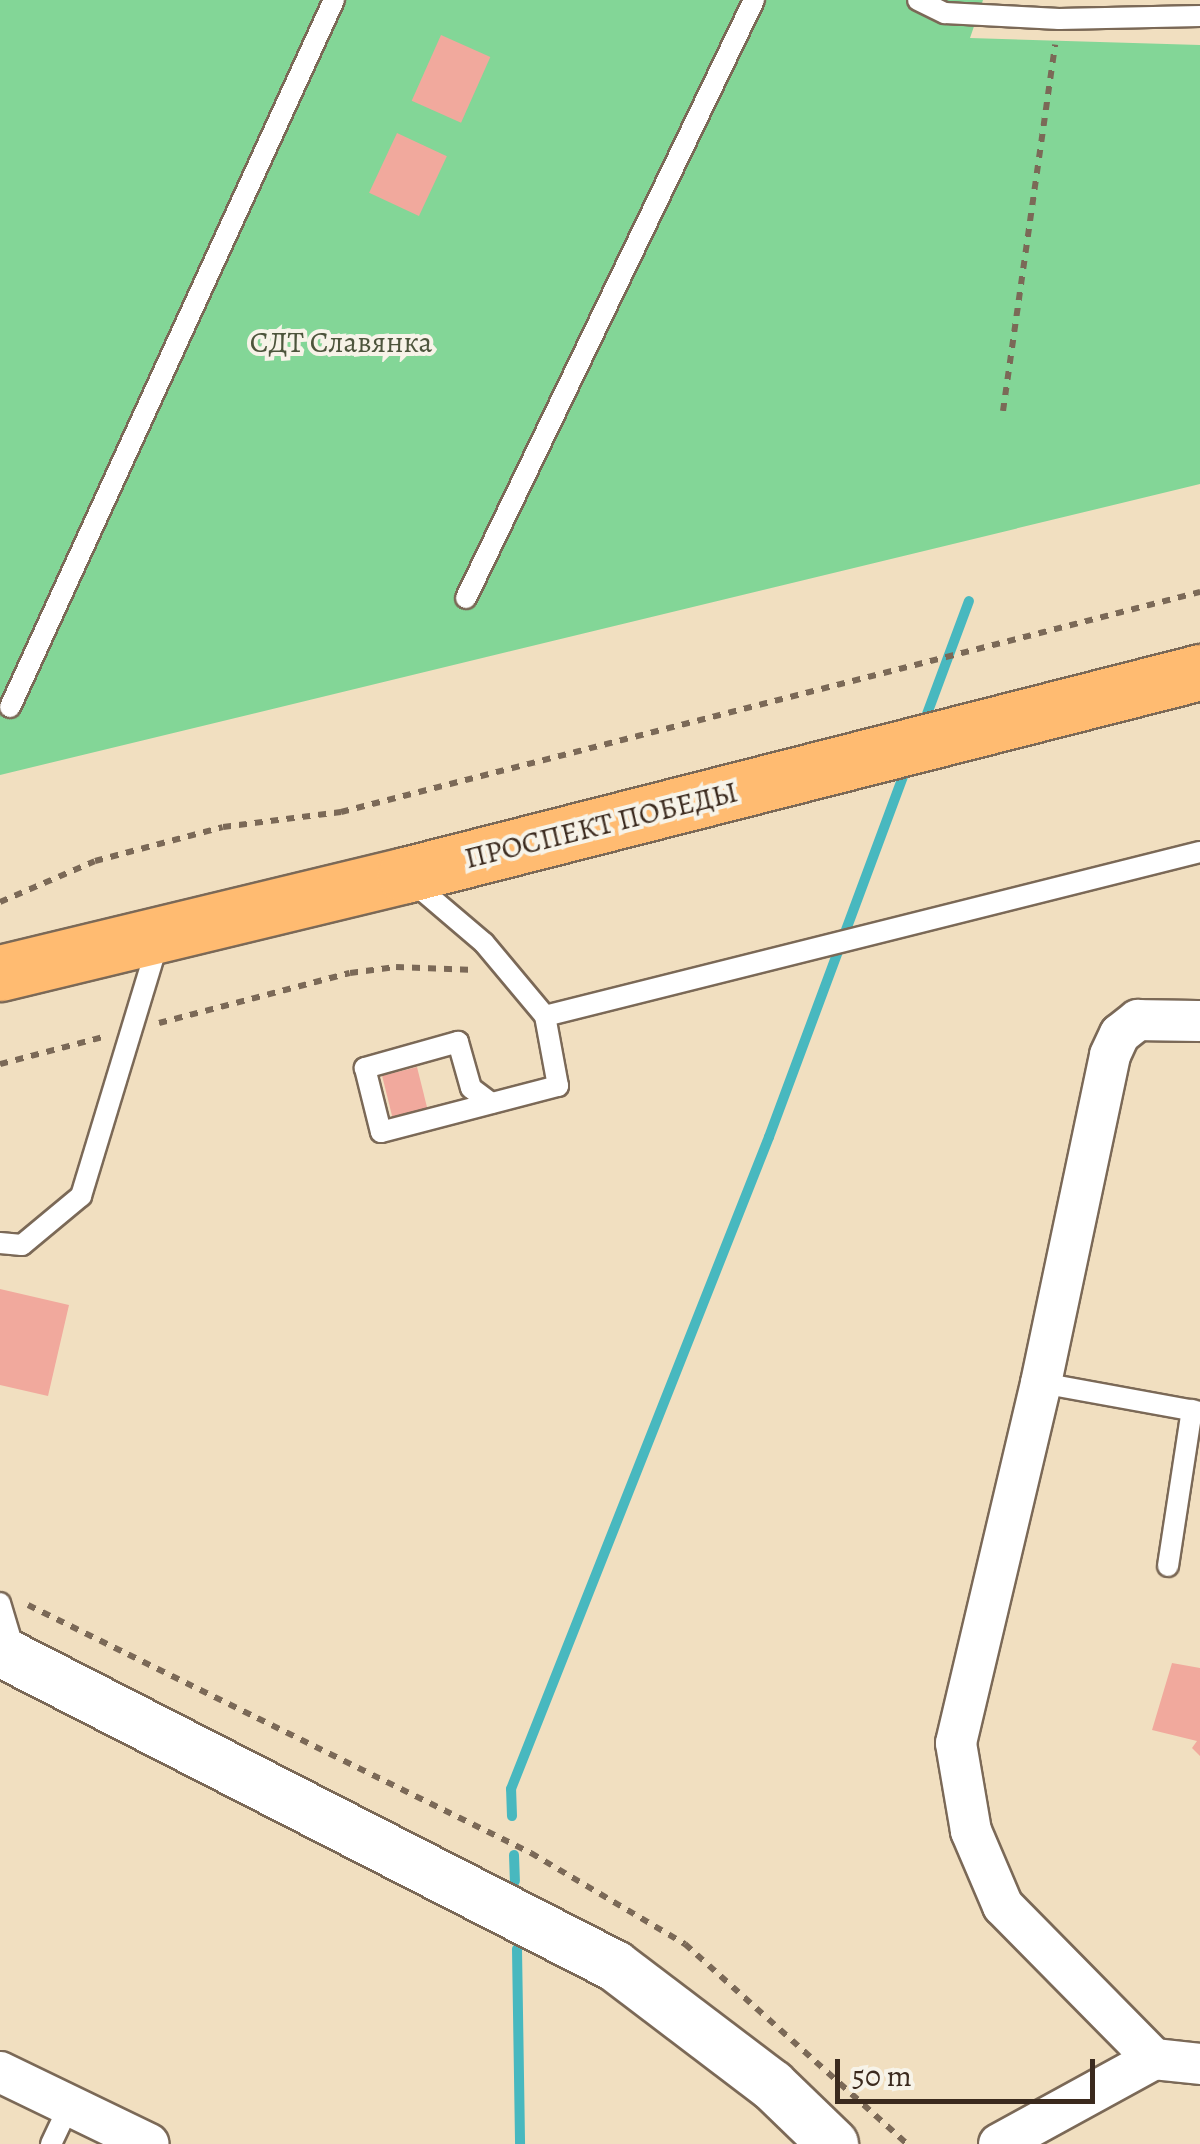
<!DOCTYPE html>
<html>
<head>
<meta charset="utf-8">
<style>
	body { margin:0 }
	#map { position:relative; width:1200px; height:2144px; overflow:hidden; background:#f1dfc0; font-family:Alegreya,serif }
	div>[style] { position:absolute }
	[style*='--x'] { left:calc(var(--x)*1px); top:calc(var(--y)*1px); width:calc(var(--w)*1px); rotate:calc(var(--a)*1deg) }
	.green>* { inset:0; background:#83d697 }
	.stream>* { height:10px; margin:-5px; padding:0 5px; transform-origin:5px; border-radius:5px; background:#48b8bf }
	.building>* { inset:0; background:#f1a99d; transform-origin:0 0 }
	.path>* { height:6px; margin-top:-3px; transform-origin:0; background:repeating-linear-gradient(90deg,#7b6957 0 8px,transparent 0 16px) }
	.roads { filter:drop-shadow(2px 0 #7b6957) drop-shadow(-2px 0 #7b6957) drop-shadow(0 2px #7b6957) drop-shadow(0 -2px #7b6957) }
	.service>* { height:20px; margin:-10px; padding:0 10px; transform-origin:10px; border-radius:10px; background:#fff }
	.minor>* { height:40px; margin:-20px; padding:0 20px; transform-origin:20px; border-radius:20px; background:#fff }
	.tertiary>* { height:50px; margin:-25px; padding:0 25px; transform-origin:25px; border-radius:25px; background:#fff }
	.primary>* { height:55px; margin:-27.5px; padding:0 27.5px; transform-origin:27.5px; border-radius:27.5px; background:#ffbb71 }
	span { translate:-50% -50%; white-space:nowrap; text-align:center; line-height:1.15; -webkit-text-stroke:8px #f7f3e8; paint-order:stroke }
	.park-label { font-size:30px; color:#4d553c }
	.street-label { font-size:30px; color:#3b2a1e }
	.scale { position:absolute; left:835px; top:2059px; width:260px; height:45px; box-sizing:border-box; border:5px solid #3b2a1e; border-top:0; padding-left:12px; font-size:30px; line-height:35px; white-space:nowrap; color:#3b2a1e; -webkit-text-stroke:8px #f7f3e8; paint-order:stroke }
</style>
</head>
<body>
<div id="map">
	<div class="green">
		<div style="clip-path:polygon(0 0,983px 0,970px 38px,1200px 45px,1200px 484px,0 775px)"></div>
	</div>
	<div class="stream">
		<div style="--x:924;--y:722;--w:129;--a:-69.6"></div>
		<div style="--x:512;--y:1816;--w:27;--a:-92"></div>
		<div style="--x:511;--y:1789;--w:701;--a:-68.41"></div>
		<div style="--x:769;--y:1137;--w:396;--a:-69.6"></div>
		<div style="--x:514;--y:1855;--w:26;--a:88"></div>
		<div style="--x:517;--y:1949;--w:195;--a:89.1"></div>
	</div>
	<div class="building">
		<div style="left:441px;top:35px;width:54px;height:72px;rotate:24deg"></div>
		<div style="left:397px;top:133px;width:55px;height:66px;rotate:25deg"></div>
		<div style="left:417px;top:1067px;width:44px;height:36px;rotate:76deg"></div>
		<div style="clip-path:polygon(0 1289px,69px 1305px,48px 1396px,0 1385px)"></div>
		<div style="clip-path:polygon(1172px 1663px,1200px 1668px,1200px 1756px,1192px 1748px,1197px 1741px,1152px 1730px)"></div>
	</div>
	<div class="path">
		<div style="--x:1003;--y:411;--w:370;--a:-81.9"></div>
		<div style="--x:0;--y:902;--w:103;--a:-23.3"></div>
		<div style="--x:95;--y:861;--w:132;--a:-14.9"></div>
		<div style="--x:223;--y:827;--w:119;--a:-7.2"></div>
		<div style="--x:341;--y:812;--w:887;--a:-14.37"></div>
		<div style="--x:159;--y:1023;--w:197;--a:-14.7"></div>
		<div style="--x:350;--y:973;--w:46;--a:-7.4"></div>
		<div style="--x:396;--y:967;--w:79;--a:2.2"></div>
		<div style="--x:0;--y:1064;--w:106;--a:-14.7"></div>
		<div style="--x:28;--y:1605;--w:561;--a:26.25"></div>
		<div style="--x:531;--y:1853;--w:179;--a:30.6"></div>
		<div style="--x:685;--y:1944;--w:299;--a:42"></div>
	</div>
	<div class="roads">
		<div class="service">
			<div style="--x:918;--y:0;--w:30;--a:26"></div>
			<div style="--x:945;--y:13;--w:114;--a:3"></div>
			<div style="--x:1059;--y:19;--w:141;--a:-1.2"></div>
			<div style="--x:466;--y:598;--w:664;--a:-64.28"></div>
			<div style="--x:10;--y:707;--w:778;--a:-65.38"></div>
			<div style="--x:410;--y:880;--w:97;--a:40.4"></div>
			<div style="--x:484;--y:943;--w:95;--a:50.1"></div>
			<div style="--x:545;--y:1016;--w:675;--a:-14.06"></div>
			<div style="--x:491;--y:1103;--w:25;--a:-143"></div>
			<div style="--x:471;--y:1088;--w:48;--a:-105.8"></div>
			<div style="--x:458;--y:1042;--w:97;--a:164.4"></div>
			<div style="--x:365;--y:1068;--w:66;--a:76"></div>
			<div style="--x:381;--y:1132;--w:183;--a:-14.6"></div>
			<div style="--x:558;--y:1086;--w:71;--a:-100.5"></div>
			<div style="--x:0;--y:1243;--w:22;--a:5"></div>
			<div style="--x:22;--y:1245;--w:77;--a:-39.7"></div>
			<div style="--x:81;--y:1196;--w:264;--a:-73.1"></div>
			<div style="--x:1041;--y:1383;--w:162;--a:10.3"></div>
			<div style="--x:1168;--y:1566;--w:158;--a:-81.3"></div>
			<div style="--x:0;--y:1603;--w:52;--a:73.3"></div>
			<div style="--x:51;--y:2144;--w:42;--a:-64.7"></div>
		</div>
		<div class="minor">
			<div style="--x:1154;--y:2059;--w:215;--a:-134.6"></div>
			<div style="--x:1003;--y:1906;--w:82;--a:-113.1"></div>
			<div style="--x:971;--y:1831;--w:89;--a:-99.7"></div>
			<div style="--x:956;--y:1743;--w:370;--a:-76.7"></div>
			<div style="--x:1041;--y:1383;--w:335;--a:-78.1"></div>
			<div style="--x:1110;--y:1055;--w:23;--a:-65"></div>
			<div style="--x:1120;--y:1034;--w:23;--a:-38"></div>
			<div style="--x:1138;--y:1020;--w:62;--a:0.9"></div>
			<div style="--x:0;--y:2072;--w:165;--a:25.8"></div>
			<div style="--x:999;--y:2144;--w:177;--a:-28.7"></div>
			<div style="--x:1154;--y:2059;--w:46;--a:6.2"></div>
		</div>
		<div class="tertiary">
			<div style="--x:0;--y:1651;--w:691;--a:27.12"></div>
			<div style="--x:615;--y:1966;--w:197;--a:37.2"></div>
			<div style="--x:772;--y:2085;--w:85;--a:44"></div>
		</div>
		<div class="primary">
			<div style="--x:0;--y:973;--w:417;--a:-13.6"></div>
			<div style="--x:405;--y:875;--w:821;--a:-14.32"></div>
		</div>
	</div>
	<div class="park-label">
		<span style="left:341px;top:342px">СДТ Славянка</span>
	</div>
	<div class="street-label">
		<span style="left:601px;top:825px;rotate:-14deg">ПРОСПЕКТ ПОБЕДЫ</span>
	</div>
	<div class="scale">50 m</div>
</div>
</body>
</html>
